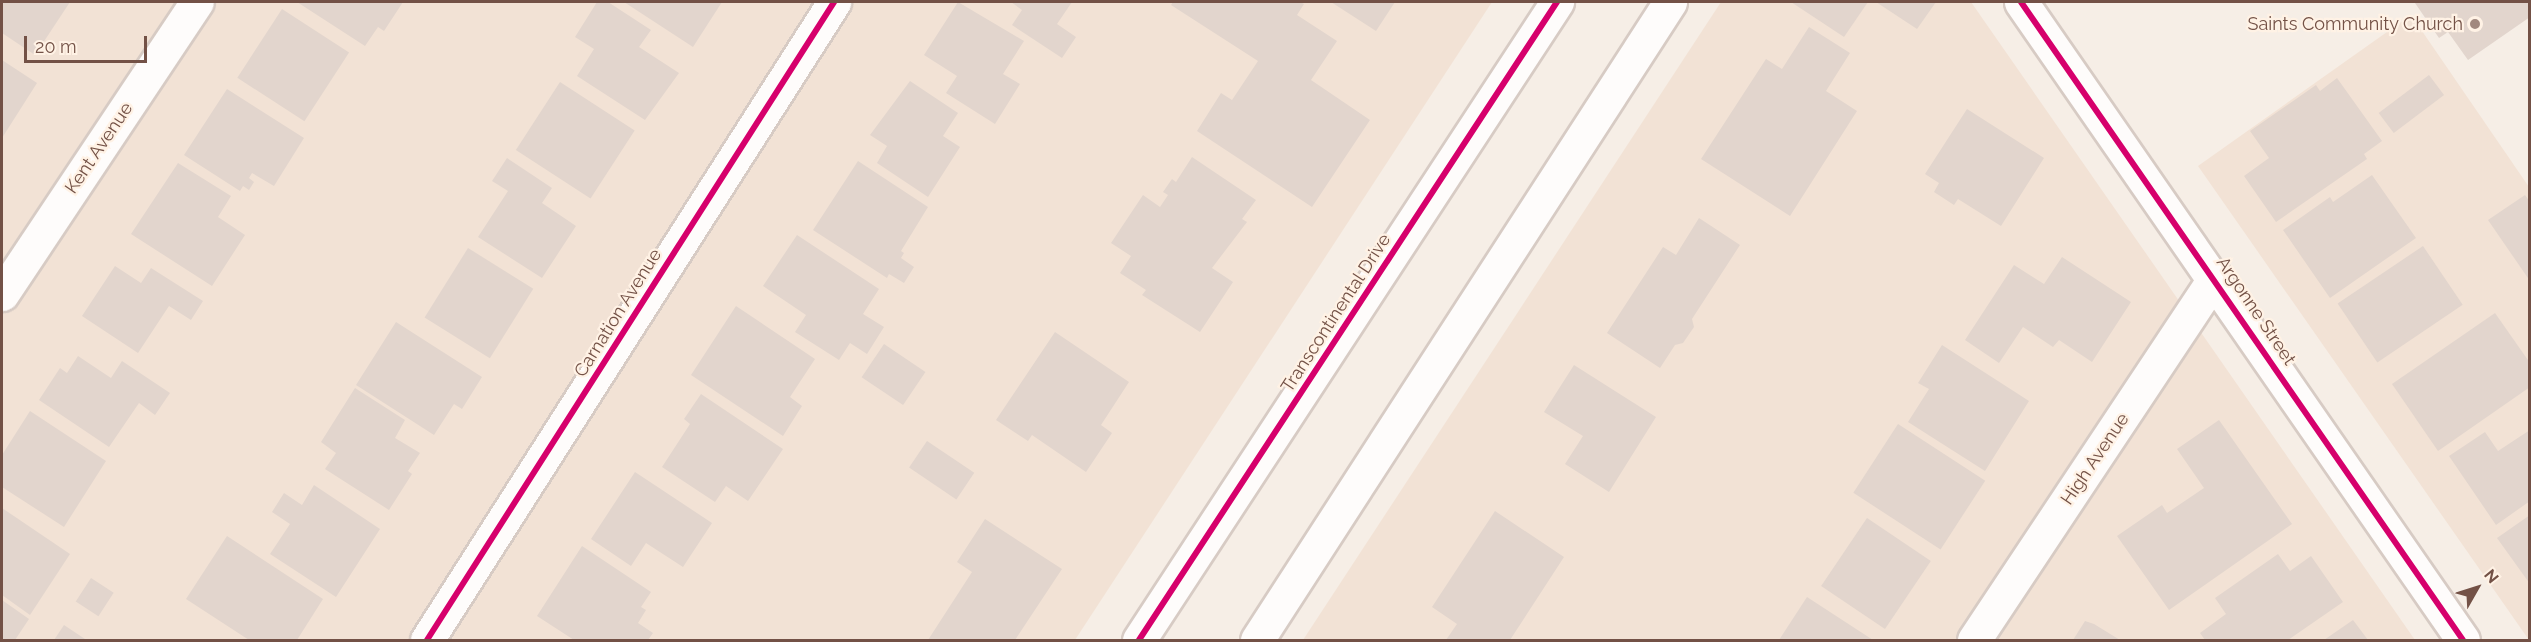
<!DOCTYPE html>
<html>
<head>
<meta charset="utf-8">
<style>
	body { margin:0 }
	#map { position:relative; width:2531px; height:642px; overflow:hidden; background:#f6eee6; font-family:Raleway,sans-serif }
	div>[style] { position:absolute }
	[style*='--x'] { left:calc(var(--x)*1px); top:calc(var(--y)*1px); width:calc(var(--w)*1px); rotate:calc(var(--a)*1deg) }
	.residential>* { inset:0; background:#f2e2d5 }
	.building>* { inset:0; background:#e2d5cd; transform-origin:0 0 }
	.roads { filter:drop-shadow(2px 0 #d7cbc4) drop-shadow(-2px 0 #d7cbc4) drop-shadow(0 2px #d7cbc4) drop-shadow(0 -2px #d7cbc4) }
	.minor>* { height:33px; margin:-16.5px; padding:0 16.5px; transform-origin:16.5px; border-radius:16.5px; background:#fefcfb }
	.cycleway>* { height:6px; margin:-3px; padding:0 3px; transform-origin:3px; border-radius:3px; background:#d6006c }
	.dots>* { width:16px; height:16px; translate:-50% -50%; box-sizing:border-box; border:3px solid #fff2e5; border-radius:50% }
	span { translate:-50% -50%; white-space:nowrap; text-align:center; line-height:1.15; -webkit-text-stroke:4.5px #fff2e5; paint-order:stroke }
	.poi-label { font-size:18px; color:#735146 }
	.right { translate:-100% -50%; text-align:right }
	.street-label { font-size:18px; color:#735146 }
	.frame { position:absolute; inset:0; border:3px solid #735146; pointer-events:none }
	.north { position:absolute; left:2447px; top:558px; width:60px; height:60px; -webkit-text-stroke:4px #fff2e5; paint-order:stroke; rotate:51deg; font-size:16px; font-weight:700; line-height:24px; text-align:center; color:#735146 }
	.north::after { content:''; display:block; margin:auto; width:21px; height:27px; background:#735146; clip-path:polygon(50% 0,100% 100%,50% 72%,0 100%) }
	.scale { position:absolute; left:24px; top:36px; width:123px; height:27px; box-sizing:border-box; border:3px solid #735146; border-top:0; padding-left:8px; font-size:18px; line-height:21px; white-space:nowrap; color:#735146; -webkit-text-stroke:4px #fff2e5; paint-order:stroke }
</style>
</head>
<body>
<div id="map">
	<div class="residential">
		<div style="clip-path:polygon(2px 2px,1492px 2px,1075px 640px,2px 640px)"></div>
		<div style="clip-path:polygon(1721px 2px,1971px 2px,2415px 640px,1303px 640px)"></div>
		<div style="clip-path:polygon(2411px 15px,2529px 187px,2529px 640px,2198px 166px)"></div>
	</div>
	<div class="building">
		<div style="clip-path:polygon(2px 2px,70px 2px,35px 55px,2px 33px)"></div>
		<div style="clip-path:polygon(297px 2px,403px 2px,384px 31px,378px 27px,365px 46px)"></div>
		<div style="clip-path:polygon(597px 2px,608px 2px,651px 30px,639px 47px,679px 73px,645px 120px,577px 76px,594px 49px,575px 37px)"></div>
		<div style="clip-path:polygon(624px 2px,722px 2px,693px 47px)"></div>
		<div style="clip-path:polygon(958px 2px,1024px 41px,1003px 74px,1020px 84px,995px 124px,946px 93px,957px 76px,924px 55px)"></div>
		<div style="clip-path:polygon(1011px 2px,1072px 2px,1057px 24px,1076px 37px,1062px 58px,1012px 25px,1022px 10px)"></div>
		<div style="clip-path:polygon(1173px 2px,1300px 2px,1304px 4px,1297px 15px,1337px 41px,1311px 80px,1370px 120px,1312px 207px,1197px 131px,1221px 93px,1232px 100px,1258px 61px,1171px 5px)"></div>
		<div style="clip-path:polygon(1331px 2px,1395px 2px,1376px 31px)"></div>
		<div style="clip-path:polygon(1791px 2px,1868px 2px,1844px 37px)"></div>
		<div style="clip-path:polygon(1876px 2px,1936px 2px,1917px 29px)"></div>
		<div style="clip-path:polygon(2418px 2px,2530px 2px,2530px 17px,2468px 60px,2448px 32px,2439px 38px,2415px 3px)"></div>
		<div style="left:282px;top:9px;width:80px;height:82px;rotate:33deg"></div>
		<div style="clip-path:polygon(1809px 27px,1850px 53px,1826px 91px,1857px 111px,1790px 216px,1701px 159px,1766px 59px,1782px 69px)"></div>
		<div style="clip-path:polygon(2px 60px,37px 83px,2px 138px)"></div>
		<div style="left:2429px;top:75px;width:25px;height:63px;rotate:53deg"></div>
		<div style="clip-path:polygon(2337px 78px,2382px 141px,2364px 154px,2367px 159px,2276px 222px,2244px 176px,2269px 158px,2250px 131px,2316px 85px,2320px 91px)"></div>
		<div style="clip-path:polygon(910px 81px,958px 113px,943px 136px,960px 147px,928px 197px,877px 163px,887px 146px,870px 135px)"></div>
		<div style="left:560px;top:82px;width:89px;height:81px;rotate:33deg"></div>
		<div style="clip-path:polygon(227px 89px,304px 138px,274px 186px,252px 173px,249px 178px,254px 182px,249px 190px,243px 186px,240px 191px,184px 155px)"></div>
		<div style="clip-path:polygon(1967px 109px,2044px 158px,2001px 226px,1958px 199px,1954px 205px,1934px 192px,1939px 183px,1925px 174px)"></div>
		<div style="clip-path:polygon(1192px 157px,1256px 200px,1242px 219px,1247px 222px,1212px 268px,1233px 282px,1200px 332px,1142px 295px,1146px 290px,1120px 273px,1131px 256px,1111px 243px,1143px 195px,1160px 207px,1168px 195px,1163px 192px,1172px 179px,1176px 182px)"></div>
		<div style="clip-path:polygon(507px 158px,552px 188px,542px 203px,576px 226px,542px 278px,478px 237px,508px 191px,492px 181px)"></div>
		<div style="clip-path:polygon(858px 161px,928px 207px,901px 251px,904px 253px,901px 258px,914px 267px,904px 283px,889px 274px,887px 278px,813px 230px)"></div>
		<div style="clip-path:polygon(178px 163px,231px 196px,218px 217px,245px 235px,212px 286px,131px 234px)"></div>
		<div style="clip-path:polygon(2372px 175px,2416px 238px,2330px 298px,2283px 230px,2330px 197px,2333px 202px)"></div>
		<div style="clip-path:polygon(2525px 195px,2530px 202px,2530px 281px,2488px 220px)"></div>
		<div style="clip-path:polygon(1699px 218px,1740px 245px,1692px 319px,1694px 327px,1683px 343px,1675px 345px,1660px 368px,1607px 333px,1663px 247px,1676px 255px)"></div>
		<div style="clip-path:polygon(797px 235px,879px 289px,863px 314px,884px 327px,867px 354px,850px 343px,839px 360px,795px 332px,806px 315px,763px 286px)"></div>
		<div style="left:2423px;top:246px;width:71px;height:103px;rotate:56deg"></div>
		<div style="left:468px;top:248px;width:77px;height:82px;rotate:32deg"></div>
		<div style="clip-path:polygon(2062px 257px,2131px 302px,2092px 362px,2059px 340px,2053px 347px,2023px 327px,1999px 363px,1965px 340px,2014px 265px,2044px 284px)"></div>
		<div style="clip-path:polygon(115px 266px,141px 283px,151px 268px,203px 301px,191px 320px,169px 306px,138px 353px,82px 316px)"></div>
		<div style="clip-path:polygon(736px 306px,815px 359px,790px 397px,802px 406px,783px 436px,691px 375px)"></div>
		<div style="clip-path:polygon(2495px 313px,2530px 363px,2530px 387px,2438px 451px,2392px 384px)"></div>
		<div style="clip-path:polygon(396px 322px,482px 377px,462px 409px,454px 404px,434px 435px,356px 385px)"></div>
		<div style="clip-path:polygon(1055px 332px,1129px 382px,1101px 425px,1112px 433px,1086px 472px,1032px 435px,1028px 441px,996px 420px)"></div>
		<div style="left:884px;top:344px;width:50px;height:40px;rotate:34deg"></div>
		<div style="clip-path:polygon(1942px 345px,2029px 401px,1985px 471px,1908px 422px,1929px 389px,1918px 383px)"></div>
		<div style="clip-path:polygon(78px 356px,111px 378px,122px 361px,170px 393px,155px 415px,139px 403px,109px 447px,39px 400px,60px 368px,67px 373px)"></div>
		<div style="clip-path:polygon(1574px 365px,1656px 417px,1609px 492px,1565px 464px,1583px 436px,1544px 412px)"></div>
		<div style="clip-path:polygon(355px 388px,405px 420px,395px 438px,420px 453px,408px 471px,412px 474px,389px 510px,325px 469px,336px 453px,321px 442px)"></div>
		<div style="clip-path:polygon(701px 394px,783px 449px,748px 501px,726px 486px,715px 502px,662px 467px,690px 424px,684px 419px)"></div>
		<div style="clip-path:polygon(30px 411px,106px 461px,64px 527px,2px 487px,2px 455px)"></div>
		<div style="clip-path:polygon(2219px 420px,2292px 524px,2169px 610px,2117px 536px,2162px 505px,2167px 513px,2204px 488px,2177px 449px)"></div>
		<div style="left:1898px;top:424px;width:104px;height:82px;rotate:33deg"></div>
		<div style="clip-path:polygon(2530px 430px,2530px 501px,2496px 525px,2449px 456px,2485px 432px,2498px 451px)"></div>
		<div style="left:927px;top:441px;width:57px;height:32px;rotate:34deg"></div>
		<div style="clip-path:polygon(635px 472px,712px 523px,683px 567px,646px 543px,631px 566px,591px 539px)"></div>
		<div style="clip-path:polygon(314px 485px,380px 529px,336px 597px,270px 554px,290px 524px,272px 512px,284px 493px,302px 505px)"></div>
		<div style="clip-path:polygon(2px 508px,70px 554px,30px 615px,2px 595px)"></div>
		<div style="clip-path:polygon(1495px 511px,1564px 557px,1510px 640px,1446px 640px,1457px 624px,1432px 607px)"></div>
		<div style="clip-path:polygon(2530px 515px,2530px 584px,2497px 538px)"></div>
		<div style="left:1867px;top:518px;width:77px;height:82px;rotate:34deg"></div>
		<div style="clip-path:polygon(985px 519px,1062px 569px,1015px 640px,928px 640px,972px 572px,957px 562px)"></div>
		<div style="clip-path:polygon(227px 536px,323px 599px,297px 640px,249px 640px,186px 599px)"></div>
		<div style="clip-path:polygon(582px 546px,651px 592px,641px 607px,646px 610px,638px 623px,653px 633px,648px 640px,574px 640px,537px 616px)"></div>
		<div style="clip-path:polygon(2278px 554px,2290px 571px,2311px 556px,2343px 602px,2288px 640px,2205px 640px,2200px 633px,2226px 614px,2215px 598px)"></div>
		<div style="left:91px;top:578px;width:27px;height:28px;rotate:33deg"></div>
		<div style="clip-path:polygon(1807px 597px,1873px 640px,1779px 640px)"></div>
		<div style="clip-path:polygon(2px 600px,29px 619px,15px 640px,2px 640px)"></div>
		<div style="clip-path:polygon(2353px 620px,2368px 640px,2324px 640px)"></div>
		<div style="clip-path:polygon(2085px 621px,2094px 624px,2120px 640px,2073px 640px)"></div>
		<div style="clip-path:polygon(64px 625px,85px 639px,84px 640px,54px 640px)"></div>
	</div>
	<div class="roads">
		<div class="minor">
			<div style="--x:2021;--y:2;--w:776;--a:55.29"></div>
			<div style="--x:2;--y:294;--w:351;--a:-56.3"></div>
			<div style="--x:427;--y:640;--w:757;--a:-57.46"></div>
			<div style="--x:1139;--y:640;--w:763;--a:-56.77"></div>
			<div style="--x:1257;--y:640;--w:760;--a:-57.08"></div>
			<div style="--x:1974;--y:640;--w:436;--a:-56.4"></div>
		</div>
	</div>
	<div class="cycleway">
		<div style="--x:2021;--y:2;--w:776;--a:55.29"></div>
		<div style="--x:427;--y:640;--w:757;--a:-57.46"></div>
		<div style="--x:1139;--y:640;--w:763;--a:-56.77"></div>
	</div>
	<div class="dots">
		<div style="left:2475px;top:24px;background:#a1887e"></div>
	</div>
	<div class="poi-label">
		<span class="right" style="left:2463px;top:24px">Saints Community Church</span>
	</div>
	<div class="street-label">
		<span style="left:99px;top:148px;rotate:-56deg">Kent Avenue</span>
		<span style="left:2256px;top:311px;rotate:56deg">Argonne Street</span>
		<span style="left:618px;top:313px;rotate:-58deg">Carnation Avenue</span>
		<span style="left:1336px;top:313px;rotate:-57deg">Transcontinental Drive</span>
		<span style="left:2095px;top:459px;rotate:-56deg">High Avenue</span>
	</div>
	<div class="frame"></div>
	<div class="north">N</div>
	<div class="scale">20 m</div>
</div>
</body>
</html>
